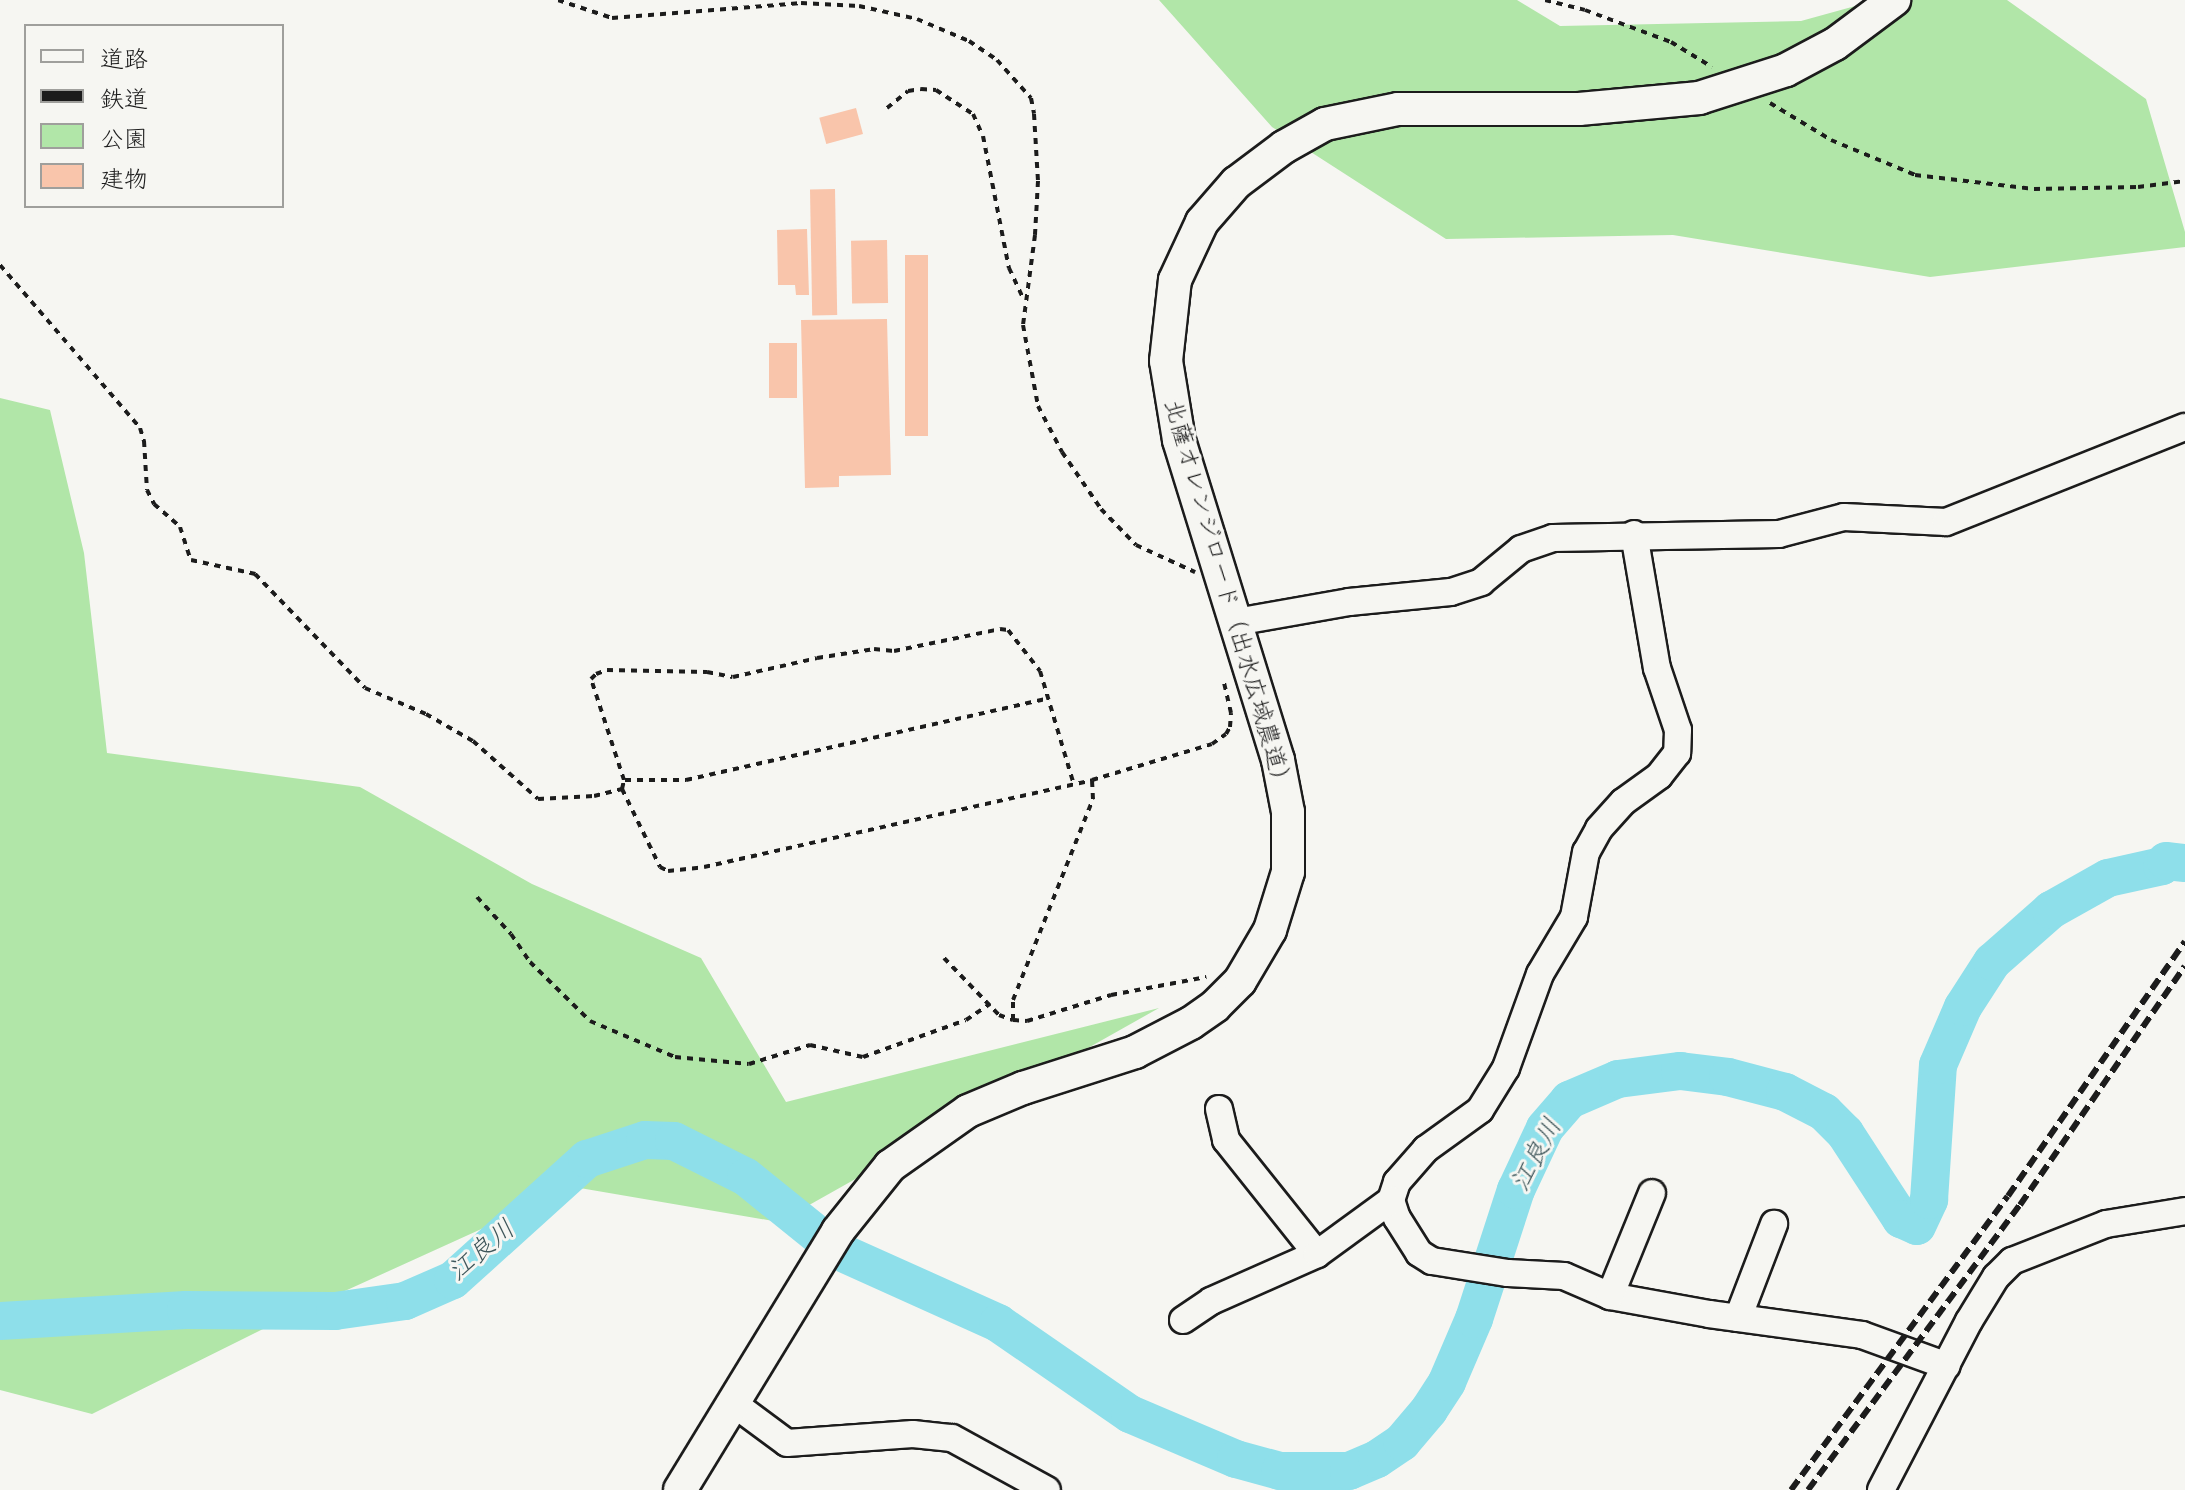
<!DOCTYPE html>
<html>
<head>
<meta charset="utf-8">
<style>
	body { margin:0 }
	#map { position:relative; width:2185px; height:1490px; overflow:hidden; background:#f6f6f2; font-family:"Balsamiq Sans","Klee One",sans-serif }
	div>[style] { position:absolute }
	[style*='--x'] { left:calc(var(--x)*1px); top:calc(var(--y)*1px); width:calc(var(--w)*1px); rotate:calc(var(--a)*1deg) }
	.green>* { inset:0; background:#b1e6a8 }
	.river>* { height:38px; margin:-19px; padding:0 19px; transform-origin:19px; border-radius:19px; background:#8edfea }
	.building>* { inset:0; background:#f9c5ab; transform-origin:0 0 }
	.path>* { height:4px; margin-top:-2px; transform-origin:0; background:repeating-linear-gradient(90deg,#1c1c1c 0 6px,transparent 0 12px) }
	.roads { filter:drop-shadow(2px 0 #1c1c1c) drop-shadow(-2px 0 #1c1c1c) drop-shadow(0 2px #1c1c1c) drop-shadow(0 -2px #1c1c1c) }
	.minor>* { height:26px; margin:-13px; padding:0 13px; transform-origin:13px; border-radius:13px; background:#f6f6f2 }
	.tertiary>* { height:32px; margin:-16px; padding:0 16px; transform-origin:16px; border-radius:16px; background:#f6f6f2 }
	.rail>* { height:6px; margin-top:-3px; transform-origin:0; background:repeating-linear-gradient(90deg,#1c1c1c 0 12px,transparent 0 18px) }
	span { translate:-50% -50%; white-space:nowrap; text-align:center; line-height:1.15; -webkit-text-stroke:6px #f6f6f2; paint-order:stroke }
	.street-label { font-size:24px; color:#1c1c1c }
	.water-label { font-size:26px; color:#3e565a; font-style:italic }
	.legend { position:absolute; left:24px; top:24px; width:260px; height:184px; box-sizing:border-box; background:#f6f6f2; border:2px solid #9f9f9c; margin:0; padding:10px 14px; list-style:none; font-size:24px; color:#1c1c1c }
	.legend li { display:flex; align-items:center; gap:16px; height:40px }
	.legend b { width:40px; border:2px solid #9f9f9c }
</style>
</head>
<body>
<div id="map">
	<div class="green">
		<div style="clip-path:polygon(1159px 0,1517px 0,1560px 26px,1801px 21px,1877px 0,2007px 0,2146px 99px,2185px 232px,2185px 247px,1930px 277px,1673px 235px,1446px 239px,1272px 127px)"></div>
		<div style="clip-path:polygon(0 398px,50px 410px,84px 553px,107px 753px,360px 787px,532px 884px,701px 958px,786px 1102px,1159px 1008px,779px 1222px,574px 1187px,281px 1320px,92px 1414px,0 1390px)"></div>
	</div>
	<div class="river">
		<div style="--x:847;--y:1255;--w:166;--a:24.2"></div>
		<div style="--x:998;--y:1323;--w:160;--a:34.6"></div>
		<div style="--x:1130;--y:1414;--w:115;--a:23"></div>
		<div style="--x:1236;--y:1459;--w:46;--a:15.3"></div>
		<div style="--x:1280;--y:1471;--w:69;--a:0"></div>
		<div style="--x:1349;--y:1471;--w:30;--a:-23"></div>
		<div style="--x:1377;--y:1459;--w:30;--a:-34"></div>
		<div style="--x:1402;--y:1442;--w:42;--a:-49.8"></div>
		<div style="--x:1429;--y:1410;--w:33;--a:-57"></div>
		<div style="--x:1447;--y:1382;--w:69;--a:-66.8"></div>
		<div style="--x:1474;--y:1319;--w:136;--a:-72"></div>
		<div style="--x:1516;--y:1190;--w:68;--a:-64.9"></div>
		<div style="--x:1545;--y:1128;--w:37;--a:-49"></div>
		<div style="--x:1569;--y:1100;--w:53;--a:-23.2"></div>
		<div style="--x:1618;--y:1079;--w:63;--a:-7.4"></div>
		<div style="--x:1680;--y:1071;--w:48;--a:7.1"></div>
		<div style="--x:1728;--y:1077;--w:59;--a:14.7"></div>
		<div style="--x:1785;--y:1092;--w:44;--a:27.1"></div>
		<div style="--x:1824;--y:1112;--w:30;--a:45"></div>
		<div style="--x:1845;--y:1133;--w:103;--a:56.9"></div>
		<div style="--x:1901;--y:1219;--w:17;--a:24"></div>
		<div style="--x:1917;--y:1226;--w:29;--a:-65"></div>
		<div style="--x:1929;--y:1200;--w:135;--a:-86.2"></div>
		<div style="--x:1938;--y:1065;--w:63;--a:-66.7"></div>
		<div style="--x:1963;--y:1007;--w:54;--a:-57.2"></div>
		<div style="--x:1992;--y:962;--w:79;--a:-41.4"></div>
		<div style="--x:2051;--y:910;--w:65;--a:-29.3"></div>
		<div style="--x:2108;--y:878;--w:55;--a:-12.5"></div>
		<div style="--x:2162;--y:866;--w:6;--a:-51"></div>
		<div style="--x:2166;--y:861;--w:19;--a:6"></div>
		<div style="--x:0;--y:1321;--w:186;--a:-3.4"></div>
		<div style="--x:186;--y:1310;--w:149;--a:0.4"></div>
		<div style="--x:335;--y:1311;--w:71;--a:-8.1"></div>
		<div style="--x:405;--y:1301;--w:52;--a:-23.6"></div>
		<div style="--x:453;--y:1280;--w:181;--a:-42.1"></div>
		<div style="--x:587;--y:1159;--w:61;--a:-18.1"></div>
		<div style="--x:645;--y:1140;--w:29;--a:2"></div>
		<div style="--x:674;--y:1141;--w:80;--a:26.6"></div>
		<div style="--x:746;--y:1177;--w:92;--a:38.9"></div>
	</div>
	<div class="building">
		<div style="left:856px;top:108px;width:27px;height:38px;rotate:75deg"></div>
		<div style="left:835px;top:189px;width:126px;height:25px;rotate:89deg"></div>
		<div style="clip-path:polygon(807px 229px,809px 295px,796px 295px,795px 285px,778px 285px,777px 230px)"></div>
		<div style="left:887px;top:240px;width:63px;height:36px;rotate:89deg"></div>
		<div style="left:905px;top:255px;width:23px;height:181px"></div>
		<div style="clip-path:polygon(887px 319px,891px 475px,839px 476px,839px 487px,805px 488px,801px 320px)"></div>
		<div style="left:769px;top:343px;width:28px;height:55px"></div>
	</div>
	<div class="path">
		<div style="--x:558;--y:0;--w:57;--a:18.4"></div>
		<div style="--x:612;--y:18;--w:190;--a:-4.5"></div>
		<div style="--x:801;--y:3;--w:58;--a:3"></div>
		<div style="--x:859;--y:6;--w:59;--a:12.6"></div>
		<div style="--x:917;--y:19;--w:56;--a:22.9"></div>
		<div style="--x:969;--y:41;--w:34;--a:34"></div>
		<div style="--x:997;--y:60;--w:51;--a:48.2"></div>
		<div style="--x:1031;--y:98;--w:16;--a:79"></div>
		<div style="--x:1034;--y:114;--w:67;--a:86.6"></div>
		<div style="--x:1038;--y:181;--w:54;--a:93.2"></div>
		<div style="--x:1035;--y:235;--w:91;--a:97.6"></div>
		<div style="--x:1023;--y:325;--w:82;--a:79.5"></div>
		<div style="--x:1038;--y:406;--w:52;--a:62.4"></div>
		<div style="--x:1062;--y:452;--w:69;--a:55.6"></div>
		<div style="--x:1101;--y:509;--w:50;--a:45.8"></div>
		<div style="--x:1136;--y:545;--w:65;--a:24.6"></div>
		<div style="--x:1545;--y:0;--w:41;--a:14"></div>
		<div style="--x:1585;--y:10;--w:92;--a:20.4"></div>
		<div style="--x:1671;--y:42;--w:48;--a:31.4"></div>
		<div style="--x:1770;--y:103;--w:71;--a:31.2"></div>
		<div style="--x:1831;--y:140;--w:91;--a:22.6"></div>
		<div style="--x:1915;--y:175;--w:120;--a:6.7"></div>
		<div style="--x:2034;--y:189;--w:104;--a:-1.1"></div>
		<div style="--x:2138;--y:187;--w:47;--a:-7.3"></div>
		<div style="--x:887;--y:108;--w:27;--a:-39"></div>
		<div style="--x:908;--y:91;--w:13;--a:-9"></div>
		<div style="--x:921;--y:89;--w:15;--a:4"></div>
		<div style="--x:936;--y:90;--w:44;--a:33"></div>
		<div style="--x:973;--y:114;--w:24;--a:66"></div>
		<div style="--x:983;--y:136;--w:135;--a:78.9"></div>
		<div style="--x:1009;--y:268;--w:35;--a:65"></div>
		<div style="--x:0;--y:265;--w:215;--a:49.3"></div>
		<div style="--x:140;--y:428;--w:14;--a:73"></div>
		<div style="--x:144;--y:441;--w:49;--a:86.5"></div>
		<div style="--x:147;--y:490;--w:16;--a:63"></div>
		<div style="--x:154;--y:504;--w:35;--a:41"></div>
		<div style="--x:180;--y:527;--w:35;--a:72"></div>
		<div style="--x:191;--y:560;--w:66;--a:12.3"></div>
		<div style="--x:255;--y:574;--w:158;--a:46"></div>
		<div style="--x:365;--y:688;--w:66;--a:23.1"></div>
		<div style="--x:426;--y:714;--w:54;--a:29.9"></div>
		<div style="--x:473;--y:741;--w:87;--a:41.7"></div>
		<div style="--x:538;--y:799;--w:56;--a:-3.1"></div>
		<div style="--x:594;--y:796;--w:29;--a:-14"></div>
		<div style="--x:622;--y:789;--w:87;--a:64"></div>
		<div style="--x:660;--y:867;--w:9;--a:27"></div>
		<div style="--x:668;--y:871;--w:36;--a:-6"></div>
		<div style="--x:704;--y:867;--w:398;--a:-12.6"></div>
		<div style="--x:1092;--y:780;--w:125;--a:-16.7"></div>
		<div style="--x:1212;--y:744;--w:17;--a:-36"></div>
		<div style="--x:1226;--y:734;--w:8;--a:-60"></div>
		<div style="--x:1230;--y:727;--w:14;--a:-86"></div>
		<div style="--x:1231;--y:713;--w:35;--a:-103"></div>
		<div style="--x:625;--y:780;--w:61;--a:0"></div>
		<div style="--x:686;--y:780;--w:372;--a:-12.7"></div>
		<div style="--x:622;--y:789;--w:9;--a:-77"></div>
		<div style="--x:624;--y:780;--w:106;--a:-108.1"></div>
		<div style="--x:591;--y:679;--w:7;--a:-45"></div>
		<div style="--x:596;--y:674;--w:12;--a:-20"></div>
		<div style="--x:607;--y:670;--w:100;--a:1.1"></div>
		<div style="--x:707;--y:672;--w:26;--a:11"></div>
		<div style="--x:733;--y:677;--w:86;--a:-12.7"></div>
		<div style="--x:817;--y:658;--w:58;--a:-9"></div>
		<div style="--x:874;--y:649;--w:20;--a:6"></div>
		<div style="--x:894;--y:651;--w:108;--a:-11.7"></div>
		<div style="--x:1000;--y:629;--w:8;--a:7"></div>
		<div style="--x:1008;--y:630;--w:52;--a:52"></div>
		<div style="--x:1040;--y:671;--w:116;--a:73.4"></div>
		<div style="--x:477;--y:897;--w:50;--a:47.4"></div>
		<div style="--x:511;--y:934;--w:34;--a:56"></div>
		<div style="--x:530;--y:962;--w:84;--a:44.5"></div>
		<div style="--x:590;--y:1021;--w:92;--a:23"></div>
		<div style="--x:675;--y:1057;--w:74;--a:5.4"></div>
		<div style="--x:749;--y:1064;--w:64;--a:-17.3"></div>
		<div style="--x:810;--y:1045;--w:54;--a:12.8"></div>
		<div style="--x:863;--y:1057;--w:109;--a:-19.8"></div>
		<div style="--x:966;--y:1020;--w:29;--a:-34"></div>
		<div style="--x:944;--y:958;--w:79;--a:46"></div>
		<div style="--x:999;--y:1015;--w:15;--a:20"></div>
		<div style="--x:1013;--y:1020;--w:14;--a:4"></div>
		<div style="--x:1027;--y:1021;--w:88;--a:-17.2"></div>
		<div style="--x:1111;--y:995;--w:97;--a:-10.7"></div>
		<div style="--x:1013;--y:1020;--w:20;--a:-90"></div>
		<div style="--x:1013;--y:1000;--w:216;--a:-68.3"></div>
		<div style="--x:1093;--y:799;--w:19;--a:-93"></div>
	</div>
	<div class="roads">
		<div class="minor">
			<div style="--x:1634;--y:534;--w:136;--a:80.3"></div>
			<div style="--x:1657;--y:668;--w:65;--a:71.3"></div>
			<div style="--x:1678;--y:730;--w:23;--a:92"></div>
			<div style="--x:1677;--y:753;--w:29;--a:128"></div>
			<div style="--x:1659;--y:776;--w:44;--a:144.2"></div>
			<div style="--x:1623;--y:802;--w:36;--a:132"></div>
			<div style="--x:1599;--y:829;--w:26;--a:119"></div>
			<div style="--x:1586;--y:852;--w:66;--a:100.5"></div>
			<div style="--x:1574;--y:917;--w:66;--a:120.8"></div>
			<div style="--x:1540;--y:974;--w:100;--a:109.9"></div>
			<div style="--x:1506;--y:1068;--w:49;--a:121.8"></div>
			<div style="--x:1480;--y:1110;--w:67;--a:144.2"></div>
			<div style="--x:1426;--y:1149;--w:44;--a:131.3"></div>
			<div style="--x:1397;--y:1182;--w:19;--a:108"></div>
			<div style="--x:1391;--y:1200;--w:19;--a:72"></div>
			<div style="--x:1397;--y:1218;--w:41;--a:57.8"></div>
			<div style="--x:1419;--y:1253;--w:15;--a:32"></div>
			<div style="--x:1432;--y:1261;--w:77;--a:9"></div>
			<div style="--x:1508;--y:1273;--w:56;--a:3.1"></div>
			<div style="--x:1564;--y:1276;--w:50;--a:23.5"></div>
			<div style="--x:1610;--y:1296;--w:101;--a:10.3"></div>
			<div style="--x:1709;--y:1314;--w:154;--a:7.8"></div>
			<div style="--x:1862;--y:1335;--w:90;--a:20"></div>
			<div style="--x:1236;--y:622;--w:115;--a:-10"></div>
			<div style="--x:1349;--y:602;--w:102;--a:-5.6"></div>
			<div style="--x:1451;--y:592;--w:32;--a:-18"></div>
			<div style="--x:1481;--y:582;--w:52;--a:-39.5"></div>
			<div style="--x:1521;--y:549;--w:34;--a:-19"></div>
			<div style="--x:1553;--y:538;--w:226;--a:-1"></div>
			<div style="--x:1779;--y:534;--w:67;--a:-14.7"></div>
			<div style="--x:1844;--y:517;--w:102;--a:2.8"></div>
			<div style="--x:1946;--y:522;--w:257;--a:-21.7"></div>
			<div style="--x:1219;--y:1109;--w:32;--a:77"></div>
			<div style="--x:1226;--y:1140;--w:146;--a:51.4"></div>
			<div style="--x:1610;--y:1296;--w:111;--a:-67.8"></div>
			<div style="--x:1738;--y:1318;--w:101;--a:-69"></div>
			<div style="--x:1183;--y:1320;--w:34;--a:-34"></div>
			<div style="--x:1211;--y:1301;--w:116;--a:-23.9"></div>
			<div style="--x:1317;--y:1254;--w:92;--a:-36.1"></div>
			<div style="--x:733;--y:1403;--w:67;--a:36.5"></div>
			<div style="--x:787;--y:1443;--w:126;--a:-4.1"></div>
			<div style="--x:913;--y:1434;--w:39;--a:6"></div>
			<div style="--x:952;--y:1438;--w:108;--a:28.7"></div>
			<div style="--x:1881;--y:1490;--w:191;--a:-62.5"></div>
			<div style="--x:1969;--y:1321;--w:52;--a:-58.5"></div>
			<div style="--x:1996;--y:1277;--w:23;--a:-45"></div>
			<div style="--x:2012;--y:1261;--w:101;--a:-21.5"></div>
			<div style="--x:2106;--y:1224;--w:80;--a:-9.3"></div>
		</div>
		<div class="tertiary">
			<div style="--x:680;--y:1490;--w:303;--a:-58.6"></div>
			<div style="--x:838;--y:1231;--w:83;--a:-51.3"></div>
			<div style="--x:890;--y:1166;--w:95;--a:-35.2"></div>
			<div style="--x:968;--y:1111;--w:60;--a:-22.7"></div>
			<div style="--x:1023;--y:1088;--w:118;--a:-17.8"></div>
			<div style="--x:1135;--y:1052;--w:63;--a:-27.4"></div>
			<div style="--x:1191;--y:1023;--w:29;--a:-35"></div>
			<div style="--x:1215;--y:1006;--w:35;--a:-45"></div>
			<div style="--x:1240;--y:981;--w:59;--a:-59.5"></div>
			<div style="--x:1270;--y:930;--w:61;--a:-72.8"></div>
			<div style="--x:1288;--y:872;--w:60;--a:-90"></div>
			<div style="--x:1288;--y:812;--w:53;--a:-100.9"></div>
			<div style="--x:1278;--y:760;--w:335;--a:-107.2"></div>
			<div style="--x:1179;--y:440;--w:80;--a:-99.3"></div>
			<div style="--x:1166;--y:361;--w:81;--a:-83.7"></div>
			<div style="--x:1175;--y:280;--w:64;--a:-65"></div>
			<div style="--x:1202;--y:222;--w:52;--a:-48.9"></div>
			<div style="--x:1236;--y:183;--w:60;--a:-36.9"></div>
			<div style="--x:1284;--y:147;--w:47;--a:-29.3"></div>
			<div style="--x:1325;--y:124;--w:75;--a:-11.6"></div>
			<div style="--x:1398;--y:109;--w:181;--a:0"></div>
			<div style="--x:1579;--y:109;--w:121;--a:-5.2"></div>
			<div style="--x:1699;--y:98;--w:91;--a:-17.8"></div>
			<div style="--x:1786;--y:70;--w:55;--a:-28"></div>
			<div style="--x:1835;--y:44;--w:74;--a:-36.7"></div>
		</div>
	</div>
	<div class="rail">
		<div style="--x:1791;--y:1490;--w:365;--a:-53.6"></div>
		<div style="--x:2008;--y:1196;--w:310;--a:-55.2"></div>
		<div style="--x:1808;--y:1490;--w:355;--a:-53.4"></div>
		<div style="--x:2020;--y:1205;--w:290;--a:-55.4"></div>
	</div>
	<div class="street-label">
		<span style="left:1228px;top:596px;rotate:74deg">北薩オレンジロード（出水広域農道）</span>
	</div>
	<div class="water-label">
		<span style="left:1537px;top:1155px;rotate:-62deg">江良川</span>
		<span style="left:482px;top:1251px;rotate:-40deg">江良川</span>
	</div>
	<ul class="legend">
	<li><b style="height:10px;background:#f6f6f2"></b>道路</li>
	<li><b style="height:10px;background:#1c1c1c"></b>鉄道</li>
	<li><b style="height:22px;background:#b1e6a8"></b>公園</li>
	<li><b style="height:22px;background:#f9c5ab"></b>建物</li>
	</ul>
</div>
</body>
</html>
